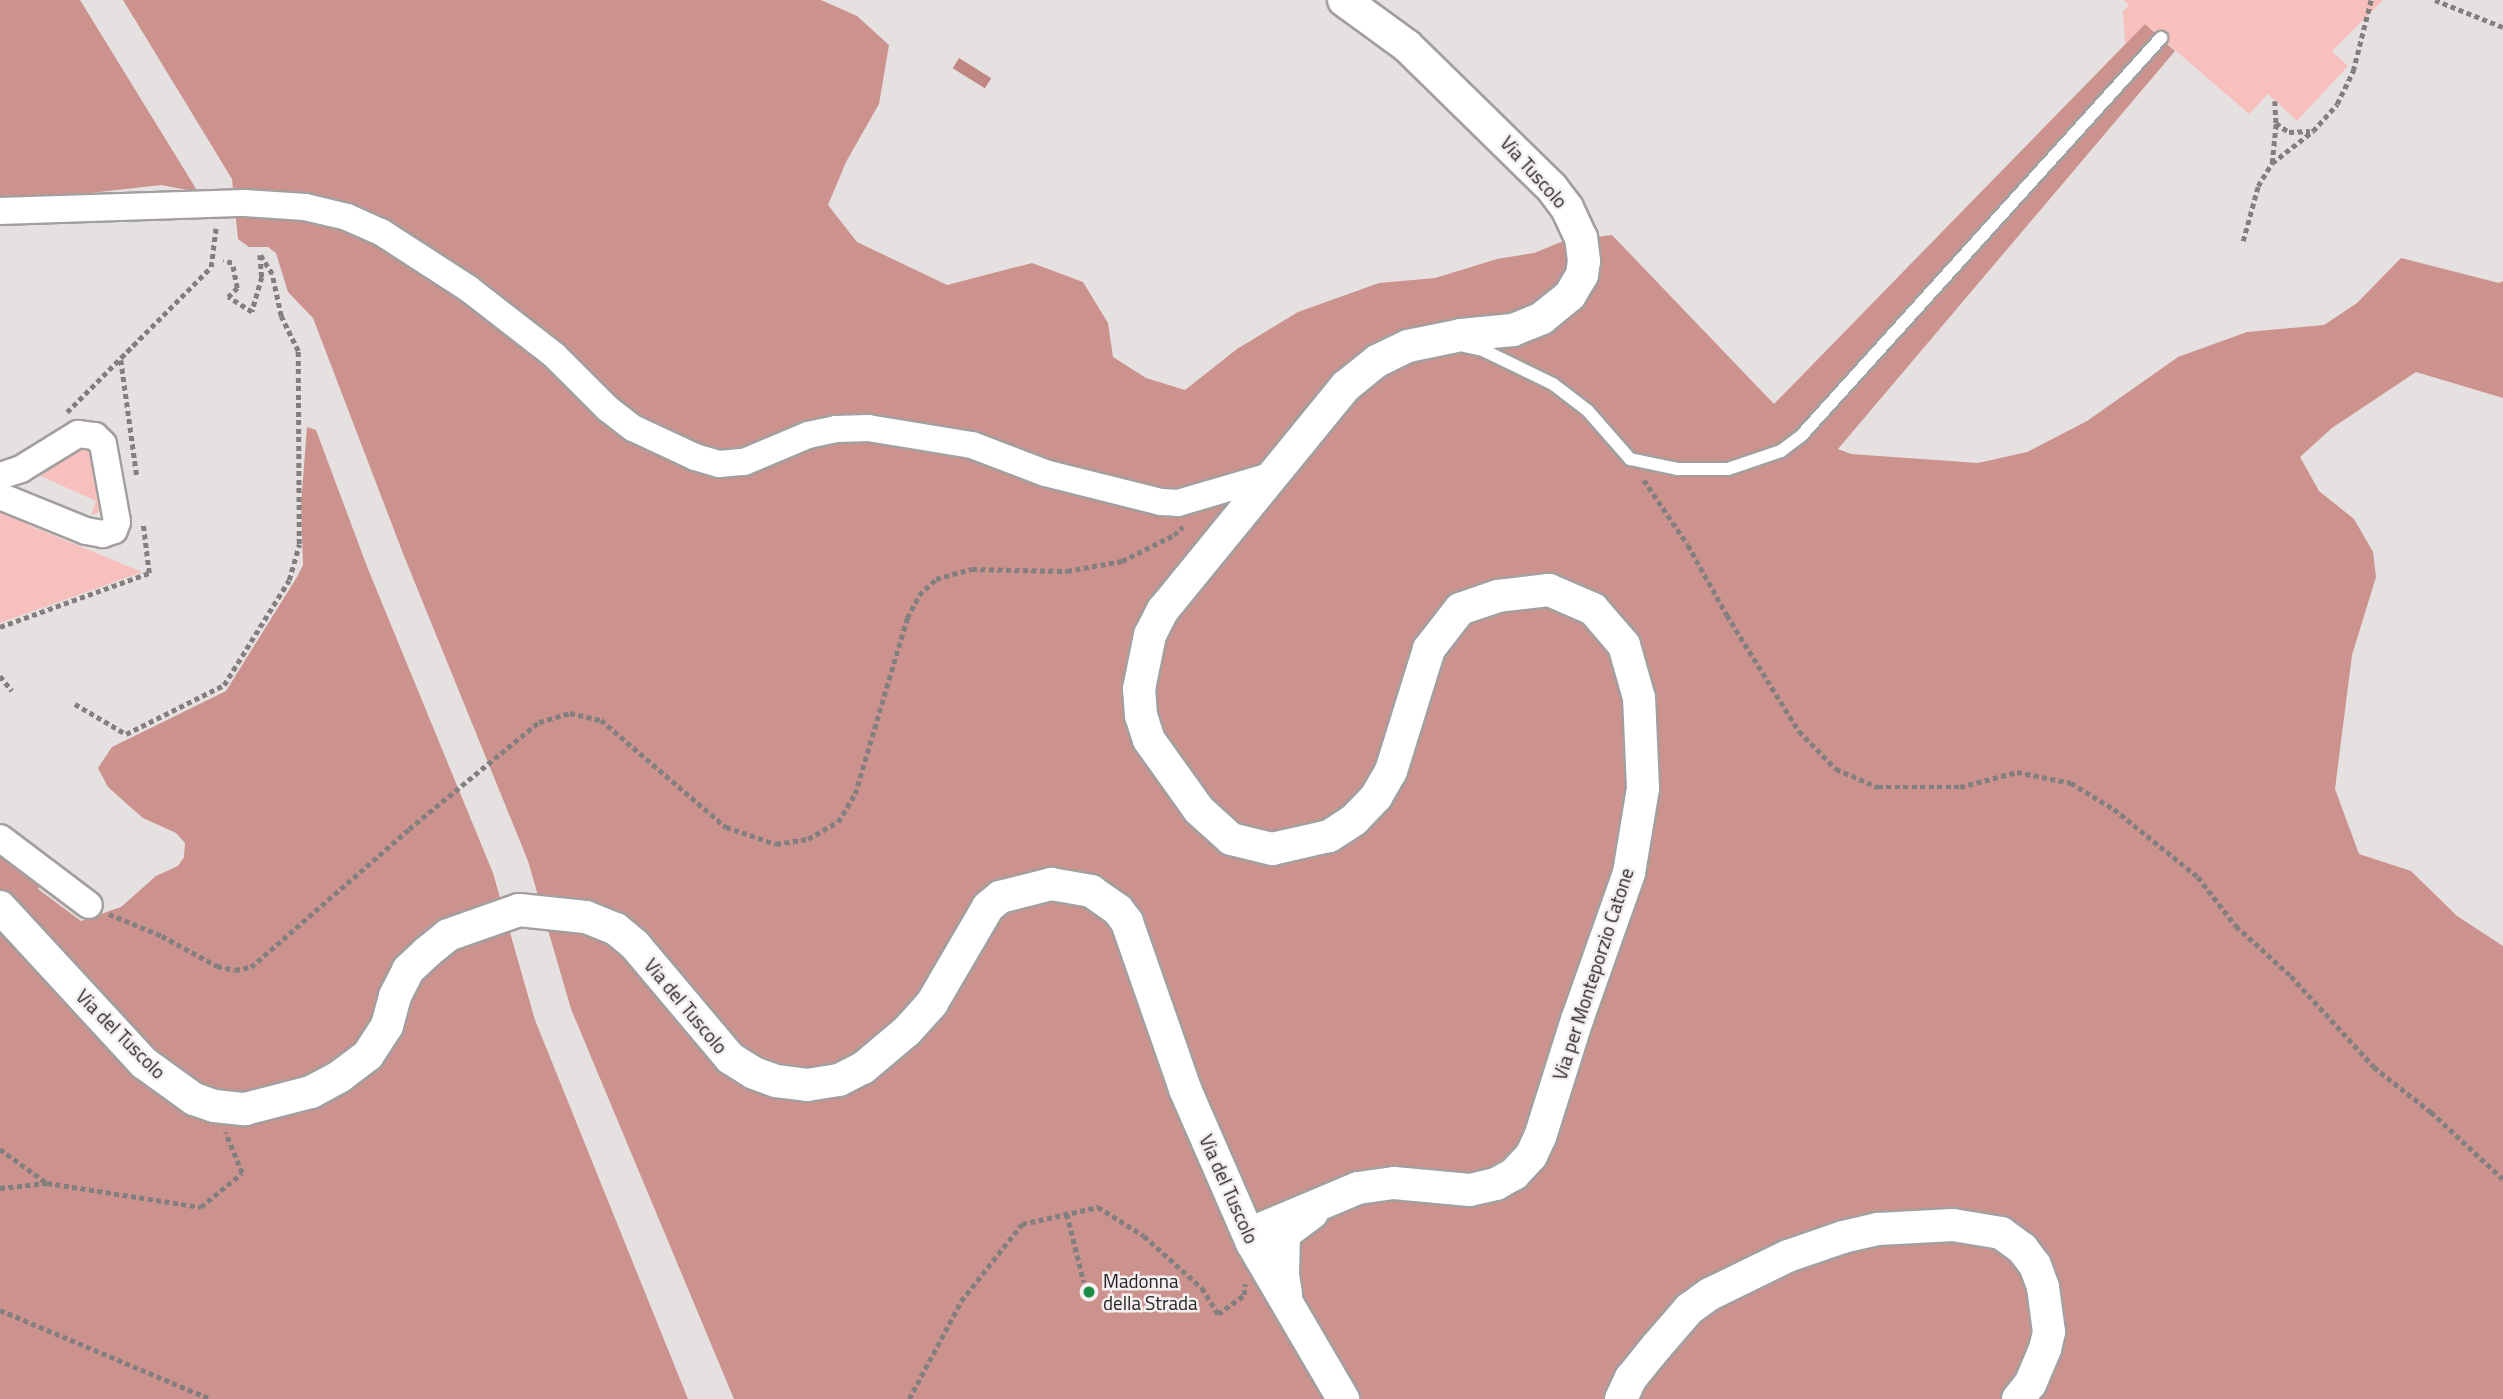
<!DOCTYPE html>
<html>
<head>
<meta charset="utf-8">
<style>
	body { margin:0 }
	#map { position:relative; width:2503px; height:1399px; overflow:hidden; background:#e6e1e1; font-family:"Titillium Web",sans-serif }
	div>[style] { position:absolute }
	[style*='--x'] { left:calc(var(--x)*1px); top:calc(var(--y)*1px); width:calc(var(--w)*1px); rotate:calc(var(--a)*1deg) }
	.green>* { inset:0; background:#f7c0bc }
	.forest>* { inset:0; background:#cc928e }
	.water>* { inset:0; background:#bf8682; transform-origin:0 0 }
	.path>* { height:4.5px; margin-top:-2.25px; transform-origin:0; background:repeating-linear-gradient(90deg,#837f7f 0 5px,transparent 0 8.5px) }
	.roads { filter:drop-shadow(2px 0 #a39f9e) drop-shadow(-2px 0 #a39f9e) drop-shadow(0 2px #a39f9e) drop-shadow(0 -2px #a39f9e) }
	.service>* { height:12px; margin:-6px; padding:0 6px; transform-origin:6px; border-radius:6px; background:#fff }
	.minor>* { height:26px; margin:-13px; padding:0 13px; transform-origin:13px; border-radius:13px; background:#fff }
	.tertiary>* { height:32px; margin:-16px; padding:0 16px; transform-origin:16px; border-radius:16px; background:#fff }
	.dots>* { width:19px; height:19px; translate:-50% -50%; box-sizing:border-box; border:4px solid #f3efee; border-radius:50% }
	span { translate:-50% -50%; white-space:nowrap; text-align:center; line-height:1.15; -webkit-text-stroke:5px #f3efee; paint-order:stroke }
	.street-label { font-size:19px; color:#252323 }
	.poi-label { font-size:19px; color:#252323 }
	.left { translate:0 -50%; text-align:left }
</style>
</head>
<body>
<div id="map">
	<div class="green">
		<div style="clip-path:polygon(2124px 0,2383px 0,2332px 51px,2348px 66px,2297px 121px,2268px 94px,2249px 114px,2145px 24px,2125px 44px,2123px 11px,2129px 6px)"></div>
		<div style="clip-path:polygon(90px 443px,102px 504px,98px 513px,91px 515px,96px 501px,34px 473px,26px 485px,22px 480px,25px 475px)"></div>
		<div style="clip-path:polygon(0 506px,21px 511px,28px 525px,142px 572px,0 623px)"></div>
	</div>
	<div class="forest">
		<div style="clip-path:polygon(0 0,80px 0,198px 192px,161px 185px,82px 194px,0 196px)"></div>
		<div style="clip-path:polygon(123px 0,821px 0,857px 16px,889px 45px,879px 104px,846px 162px,828px 205px,857px 242px,947px 285px,1032px 263px,1083px 282px,1108px 323px,1113px 357px,1146px 378px,1185px 390px,1237px 349px,1298px 312px,1379px 283px,1435px 278px,1497px 259px,1534px 253px,1561px 242px,1612px 235px,1774px 404px,2145px 24px,2175px 51px,1838px 449px,1851px 454px,1978px 463px,2027px 452px,2087px 421px,2178px 357px,2247px 332px,2324px 325px,2357px 303px,2401px 258px,2499px 283px,2503px 281px,2503px 398px,2416px 372px,2332px 428px,2300px 457px,2319px 491px,2354px 519px,2373px 552px,2376px 577px,2352px 655px,2335px 789px,2359px 854px,2411px 871px,2457px 916px,2503px 946px,2503px 1399px,734px 1399px,571px 1009px,528px 861px,404px 556px,313px 318px,288px 292px,276px 253px,268px 247px,249px 247px,238px 239px,232px 179px)"></div>
		<div style="clip-path:polygon(307px 427px,316px 430px,368px 569px,493px 873px,535px 1020px,688px 1399px,0 1399px,0 834px,46px 878px,38px 889px,81px 921px,121px 907px,156px 876px,178px 866px,184px 857px,185px 843px,176px 833px,143px 818px,128px 805px,108px 787px,98px 768px,112px 747px,226px 691px,297px 577px,303px 565px,301px 504px)"></div>
	</div>
	<div class="water">
		<div style="left:959px;top:58px;width:38px;height:12px;rotate:32deg"></div>
	</div>
	<div class="path">
		<div style="--x:2435;--y:0;--w:73;--a:21.7"></div>
		<div style="--x:2275;--y:101;--w:22;--a:87"></div>
		<div style="--x:2276;--y:123;--w:16;--a:35"></div>
		<div style="--x:2289;--y:132;--w:21;--a:-3"></div>
		<div style="--x:2272;--y:163;--w:40;--a:-84.3"></div>
		<div style="--x:2243;--y:241;--w:57;--a:-74.7"></div>
		<div style="--x:2258;--y:186;--w:27;--a:-59"></div>
		<div style="--x:2272;--y:163;--w:52;--a:-38"></div>
		<div style="--x:2313;--y:131;--w:36;--a:-48"></div>
		<div style="--x:2337;--y:104;--w:37;--a:-64"></div>
		<div style="--x:2353;--y:71;--w:73;--a:-75.8"></div>
		<div style="--x:121;--y:360;--w:118;--a:82.2"></div>
		<div style="--x:67;--y:412;--w:204;--a:-45.2"></div>
		<div style="--x:211;--y:267;--w:39;--a:-83"></div>
		<div style="--x:1644;--y:480;--w:78;--a:55.9"></div>
		<div style="--x:1688;--y:545;--w:80;--a:60.9"></div>
		<div style="--x:1727;--y:615;--w:137;--a:58.2"></div>
		<div style="--x:1799;--y:731;--w:53;--a:45.8"></div>
		<div style="--x:1836;--y:769;--w:46;--a:23.2"></div>
		<div style="--x:1878;--y:787;--w:82;--a:0"></div>
		<div style="--x:1960;--y:787;--w:59;--a:-14.7"></div>
		<div style="--x:2017;--y:772;--w:55;--a:11.5"></div>
		<div style="--x:2071;--y:783;--w:50;--a:31.2"></div>
		<div style="--x:2114;--y:809;--w:108;--a:39"></div>
		<div style="--x:2198;--y:877;--w:62;--a:52.2"></div>
		<div style="--x:2236;--y:926;--w:74;--a:42.3"></div>
		<div style="--x:2291;--y:976;--w:123;--a:47.6"></div>
		<div style="--x:2374;--y:1067;--w:73;--a:38.3"></div>
		<div style="--x:2431;--y:1112;--w:98;--a:42.9"></div>
		<div style="--x:0;--y:627;--w:158;--a:-19.9"></div>
		<div style="--x:149;--y:573;--w:49;--a:-97"></div>
		<div style="--x:0;--y:676;--w:19;--a:51"></div>
		<div style="--x:75;--y:704;--w:59;--a:30.5"></div>
		<div style="--x:126;--y:734;--w:110;--a:-26.6"></div>
		<div style="--x:224;--y:685;--w:123;--a:-58.2"></div>
		<div style="--x:289;--y:580;--w:37;--a:-74"></div>
		<div style="--x:299;--y:544;--w:193;--a:-90.3"></div>
		<div style="--x:298;--y:351;--w:39;--a:-116"></div>
		<div style="--x:281;--y:316;--w:43;--a:-102.1"></div>
		<div style="--x:272;--y:274;--w:22;--a:-122"></div>
		<div style="--x:260;--y:255;--w:22;--a:85"></div>
		<div style="--x:262;--y:277;--w:36;--a:106"></div>
		<div style="--x:252;--y:312;--w:28;--a:-148"></div>
		<div style="--x:228;--y:297;--w:13;--a:-45"></div>
		<div style="--x:237;--y:288;--w:25;--a:-101"></div>
		<div style="--x:232;--y:263;--w:9;--a:-167"></div>
		<div style="--x:109;--y:914;--w:57;--a:22.5"></div>
		<div style="--x:162;--y:936;--w:63;--a:28.6"></div>
		<div style="--x:217;--y:966;--w:18;--a:13"></div>
		<div style="--x:235;--y:970;--w:16;--a:-11"></div>
		<div style="--x:251;--y:967;--w:210;--a:-41.1"></div>
		<div style="--x:409;--y:829;--w:168;--a:-39.5"></div>
		<div style="--x:539;--y:722;--w:32;--a:-16"></div>
		<div style="--x:570;--y:713;--w:32;--a:13"></div>
		<div style="--x:601;--y:720;--w:165;--a:40.6"></div>
		<div style="--x:726;--y:827;--w:53;--a:18.8"></div>
		<div style="--x:776;--y:844;--w:32;--a:-9"></div>
		<div style="--x:808;--y:839;--w:34;--a:-30"></div>
		<div style="--x:838;--y:822;--w:33;--a:-59"></div>
		<div style="--x:855;--y:794;--w:184;--a:-73.5"></div>
		<div style="--x:907;--y:618;--w:26;--a:-62"></div>
		<div style="--x:919;--y:595;--w:23;--a:-43"></div>
		<div style="--x:936;--y:579;--w:37;--a:-16"></div>
		<div style="--x:972;--y:569;--w:95;--a:1.2"></div>
		<div style="--x:1067;--y:571;--w:56;--a:-10.3"></div>
		<div style="--x:1122;--y:561;--w:58;--a:-26.6"></div>
		<div style="--x:1174;--y:535;--w:12;--a:-42"></div>
		<div style="--x:0;--y:1149;--w:58;--a:35.9"></div>
		<div style="--x:0;--y:1188;--w:47;--a:-6.1"></div>
		<div style="--x:47;--y:1183;--w:156;--a:8.9"></div>
		<div style="--x:201;--y:1207;--w:53;--a:-39.7"></div>
		<div style="--x:242;--y:1173;--w:44;--a:-112.5"></div>
		<div style="--x:1067;--y:1214;--w:70;--a:76"></div>
		<div style="--x:0;--y:1310;--w:229;--a:22.9"></div>
		<div style="--x:909;--y:1399;--w:111;--a:-62"></div>
		<div style="--x:961;--y:1301;--w:98;--a:-51.6"></div>
		<div style="--x:1022;--y:1224;--w:78;--a:-12.6"></div>
		<div style="--x:1098;--y:1207;--w:54;--a:32.2"></div>
		<div style="--x:1144;--y:1236;--w:78;--a:41.9"></div>
		<div style="--x:1202;--y:1288;--w:31;--a:58"></div>
		<div style="--x:1218;--y:1314;--w:32;--a:-36"></div>
		<div style="--x:1244;--y:1295;--w:11;--a:-85"></div>
	</div>
	<div class="roads">
		<div class="service">
			<div style="--x:1464;--y:346;--w:19;--a:12"></div>
			<div style="--x:1483;--y:350;--w:78;--a:25.9"></div>
			<div style="--x:1553;--y:384;--w:44;--a:37.6"></div>
			<div style="--x:1588;--y:411;--w:64;--a:48.8"></div>
			<div style="--x:1630;--y:459;--w:48;--a:12"></div>
			<div style="--x:1677;--y:469;--w:51;--a:0"></div>
			<div style="--x:1728;--y:469;--w:56;--a:-18.8"></div>
			<div style="--x:1781;--y:451;--w:25;--a:-37"></div>
			<div style="--x:1801;--y:436;--w:537;--a:-47.87"></div>
		</div>
		<div class="minor">
			<div style="--x:0;--y:211;--w:245;--a:-1.9"></div>
			<div style="--x:245;--y:203;--w:60;--a:3.8"></div>
			<div style="--x:305;--y:207;--w:43;--a:13.4"></div>
			<div style="--x:347;--y:217;--w:37;--a:24"></div>
			<div style="--x:381;--y:232;--w:105;--a:32.9"></div>
			<div style="--x:469;--y:289;--w:108;--a:37.8"></div>
			<div style="--x:554;--y:355;--w:75;--a:45"></div>
			<div style="--x:607;--y:408;--w:33;--a:38"></div>
			<div style="--x:633;--y:428;--w:68;--a:25.1"></div>
			<div style="--x:695;--y:457;--w:25;--a:16"></div>
			<div style="--x:719;--y:464;--w:25;--a:-5"></div>
			<div style="--x:744;--y:462;--w:69;--a:-22.9"></div>
			<div style="--x:808;--y:435;--w:29;--a:-12"></div>
			<div style="--x:836;--y:429;--w:32;--a:-2"></div>
			<div style="--x:868;--y:428;--w:105;--a:9.3"></div>
			<div style="--x:972;--y:445;--w:78;--a:21"></div>
			<div style="--x:1045;--y:473;--w:120;--a:14"></div>
			<div style="--x:1161;--y:502;--w:17;--a:3"></div>
			<div style="--x:1178;--y:503;--w:96;--a:-16.4"></div>
			<div style="--x:0;--y:476;--w:22;--a:-18"></div>
			<div style="--x:21;--y:469;--w:67;--a:-31.6"></div>
			<div style="--x:78;--y:434;--w:17;--a:7"></div>
			<div style="--x:95;--y:436;--w:11;--a:45"></div>
			<div style="--x:103;--y:444;--w:79;--a:79.8"></div>
			<div style="--x:117;--y:522;--w:9;--a:111"></div>
			<div style="--x:114;--y:530;--w:12;--a:160"></div>
			<div style="--x:103;--y:534;--w:17;--a:-170"></div>
			<div style="--x:86;--y:531;--w:93;--a:-157.9"></div>
			<div style="--x:0;--y:838;--w:111;--a:37"></div>
		</div>
		<div class="tertiary">
			<div style="--x:0;--y:907;--w:212;--a:47.3"></div>
			<div style="--x:144;--y:1063;--w:62;--a:35.8"></div>
			<div style="--x:194;--y:1099;--w:21;--a:19"></div>
			<div style="--x:214;--y:1106;--w:31;--a:6"></div>
			<div style="--x:245;--y:1109;--w:68;--a:-14.4"></div>
			<div style="--x:311;--y:1092;--w:32;--a:-28"></div>
			<div style="--x:339;--y:1077;--w:36;--a:-37"></div>
			<div style="--x:368;--y:1055;--w:35;--a:-57"></div>
			<div style="--x:387;--y:1026;--w:31;--a:-75"></div>
			<div style="--x:395;--y:996;--w:29;--a:-63"></div>
			<div style="--x:408;--y:970;--w:25;--a:-43"></div>
			<div style="--x:426;--y:953;--w:28;--a:-39"></div>
			<div style="--x:448;--y:935;--w:75;--a:-19.4"></div>
			<div style="--x:519;--y:910;--w:67;--a:6"></div>
			<div style="--x:586;--y:917;--w:32;--a:22"></div>
			<div style="--x:616;--y:929;--w:25;--a:40"></div>
			<div style="--x:635;--y:945;--w:148;--a:49.9"></div>
			<div style="--x:730;--y:1058;--w:28;--a:32"></div>
			<div style="--x:754;--y:1073;--w:23;--a:20"></div>
			<div style="--x:776;--y:1081;--w:31;--a:7"></div>
			<div style="--x:807;--y:1085;--w:32;--a:-9"></div>
			<div style="--x:839;--y:1080;--w:27;--a:-27"></div>
			<div style="--x:863;--y:1068;--w:57;--a:-40.1"></div>
			<div style="--x:907;--y:1031;--w:38;--a:-48"></div>
			<div style="--x:932;--y:1003;--w:111;--a:-59.7"></div>
			<div style="--x:988;--y:907;--w:16;--a:-40"></div>
			<div style="--x:1000;--y:897;--w:53;--a:-14.3"></div>
			<div style="--x:1051;--y:884;--w:41;--a:9.9"></div>
			<div style="--x:1091;--y:891;--w:33;--a:35"></div>
			<div style="--x:1118;--y:910;--w:15;--a:53"></div>
			<div style="--x:1127;--y:922;--w:177;--a:70.8"></div>
			<div style="--x:1185;--y:1089;--w:168;--a:66.5"></div>
			<div style="--x:1252;--y:1243;--w:181;--a:59.7"></div>
			<div style="--x:1260;--y:1257;--w:29;--a:-84"></div>
			<div style="--x:1263;--y:1228;--w:103;--a:-22.8"></div>
			<div style="--x:1358;--y:1188;--w:36;--a:-8"></div>
			<div style="--x:1394;--y:1183;--w:76;--a:5.3"></div>
			<div style="--x:1470;--y:1190;--w:27;--a:-13"></div>
			<div style="--x:1496;--y:1184;--w:21;--a:-29"></div>
			<div style="--x:1514;--y:1174;--w:25;--a:-47"></div>
			<div style="--x:1531;--y:1156;--w:21;--a:-65"></div>
			<div style="--x:1540;--y:1137;--w:123;--a:-72.5"></div>
			<div style="--x:1577;--y:1020;--w:156;--a:-70.5"></div>
			<div style="--x:1629;--y:873;--w:86;--a:-80.6"></div>
			<div style="--x:1643;--y:788;--w:90;--a:-92.5"></div>
			<div style="--x:1639;--y:698;--w:55;--a:-105.8"></div>
			<div style="--x:1624;--y:645;--w:48;--a:-130.7"></div>
			<div style="--x:1593;--y:609;--w:48;--a:-156.6"></div>
			<div style="--x:1549;--y:590;--w:51;--a:173.3"></div>
			<div style="--x:1498;--y:596;--w:40;--a:161.1"></div>
			<div style="--x:1460;--y:609;--w:51;--a:127.8"></div>
			<div style="--x:1429;--y:649;--w:128;--a:107.3"></div>
			<div style="--x:1391;--y:771;--w:30;--a:120"></div>
			<div style="--x:1376;--y:797;--w:32;--a:134"></div>
			<div style="--x:1354;--y:820;--w:30;--a:147"></div>
			<div style="--x:1329;--y:836;--w:58;--a:167.2"></div>
			<div style="--x:1272;--y:849;--w:42;--a:-166.3"></div>
			<div style="--x:1231;--y:839;--w:43;--a:-137.8"></div>
			<div style="--x:1199;--y:810;--w:86;--a:-125.5"></div>
			<div style="--x:1149;--y:740;--w:25;--a:-108"></div>
			<div style="--x:1141;--y:716;--w:27;--a:-94"></div>
			<div style="--x:1139;--y:689;--w:55;--a:-78.5"></div>
			<div style="--x:1150;--y:635;--w:28;--a:-63"></div>
			<div style="--x:1163;--y:610;--w:289;--a:-50.8"></div>
			<div style="--x:1346;--y:386;--w:40;--a:-39"></div>
			<div style="--x:1377;--y:361;--w:34;--a:-26"></div>
			<div style="--x:1408;--y:346;--w:54;--a:-11.7"></div>
			<div style="--x:1461;--y:335;--w:52;--a:-5.5"></div>
			<div style="--x:1513;--y:330;--w:31;--a:-22"></div>
			<div style="--x:1542;--y:318;--w:36;--a:-39"></div>
			<div style="--x:1570;--y:295;--w:23;--a:-59"></div>
			<div style="--x:1582;--y:275;--w:14;--a:-82"></div>
			<div style="--x:1584;--y:261;--w:23;--a:-97"></div>
			<div style="--x:1581;--y:238;--w:33;--a:-115"></div>
			<div style="--x:1567;--y:208;--w:26;--a:-127"></div>
			<div style="--x:1551;--y:187;--w:202;--a:-135.6"></div>
			<div style="--x:1407;--y:46;--w:78;--a:-143.9"></div>
			<div style="--x:1286;--y:1294;--w:20;--a:-99"></div>
			<div style="--x:1283;--y:1274;--w:40;--a:-88.6"></div>
			<div style="--x:1284;--y:1234;--w:35;--a:-37"></div>
			<div style="--x:1621;--y:1399;--w:23;--a:-65"></div>
			<div style="--x:1631;--y:1378;--w:41;--a:-50.9"></div>
			<div style="--x:1657;--y:1346;--w:49;--a:-49.1"></div>
			<div style="--x:1689;--y:1309;--w:26;--a:-36"></div>
			<div style="--x:1710;--y:1294;--w:87;--a:-26"></div>
			<div style="--x:1788;--y:1256;--w:58;--a:-19.1"></div>
			<div style="--x:1843;--y:1237;--w:36;--a:-13"></div>
			<div style="--x:1878;--y:1229;--w:75;--a:-3.1"></div>
			<div style="--x:1953;--y:1225;--w:49;--a:9.5"></div>
			<div style="--x:2001;--y:1233;--w:26;--a:36"></div>
			<div style="--x:2022;--y:1248;--w:21;--a:53"></div>
			<div style="--x:2035;--y:1265;--w:23;--a:70"></div>
			<div style="--x:2043;--y:1287;--w:45;--a:82.4"></div>
			<div style="--x:2049;--y:1332;--w:17;--a:103"></div>
			<div style="--x:2045;--y:1349;--w:38;--a:113"></div>
			<div style="--x:2030;--y:1384;--w:19;--a:129"></div>
		</div>
	</div>
	<div class="dots">
		<div style="left:1089px;top:1292px;background:#1b8d46"></div>
	</div>
	<div class="street-label">
		<span style="left:1534px;top:172px;rotate:48deg">Via Tuscolo</span>
		<span style="left:1593px;top:974px;rotate:-72deg">Via per Monteporzio Catone</span>
		<span style="left:686px;top:1006px;rotate:50deg">Via del Tuscolo</span>
		<span style="left:121px;top:1034px;rotate:45deg">Via del Tuscolo</span>
		<span style="left:1229px;top:1189px;rotate:66deg">Via del Tuscolo</span>
	</div>
	<div class="poi-label">
		<span class="left" style="left:1103px;top:1292px">Madonna<br>della Strada</span>
	</div>
</div>
</body>
</html>
